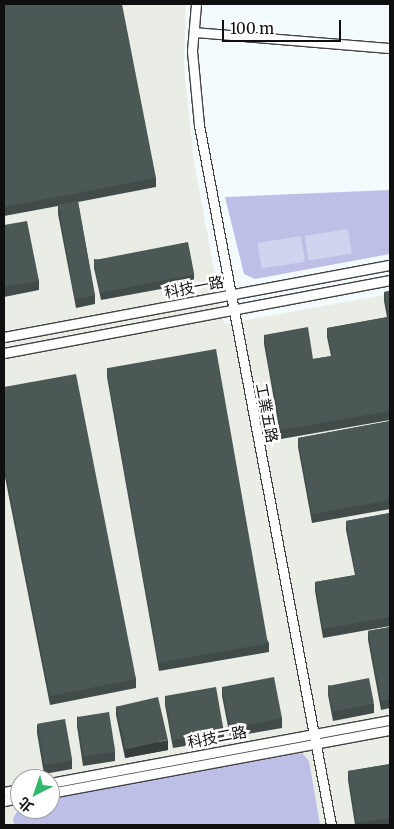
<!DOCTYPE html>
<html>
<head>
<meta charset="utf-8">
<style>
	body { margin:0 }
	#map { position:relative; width:394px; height:829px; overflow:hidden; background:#f3fbfe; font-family:Merriweather,"Noto Sans TC",serif }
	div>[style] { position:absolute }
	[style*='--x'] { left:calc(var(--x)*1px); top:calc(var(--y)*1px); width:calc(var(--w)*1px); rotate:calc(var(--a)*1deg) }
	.industrial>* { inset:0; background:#eaede5 }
	.green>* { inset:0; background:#bdbfe7 }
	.pitch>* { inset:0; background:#cfd4ef; transform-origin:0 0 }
	.roads { filter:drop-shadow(1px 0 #424242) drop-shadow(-1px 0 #424242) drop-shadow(0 1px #424242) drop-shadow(0 -1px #424242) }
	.minor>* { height:9px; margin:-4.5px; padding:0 4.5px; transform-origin:4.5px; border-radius:4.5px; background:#fff }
	.wall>* { inset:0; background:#414c4a }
	.shaded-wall>* { inset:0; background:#353e3c }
	.building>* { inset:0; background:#4c5856; transform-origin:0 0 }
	span { translate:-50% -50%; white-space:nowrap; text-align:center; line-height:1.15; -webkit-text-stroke:5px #fff; paint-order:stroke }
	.street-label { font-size:15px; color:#0f0f0f }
	.frame { position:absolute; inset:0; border:5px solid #0f0f0f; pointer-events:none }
	.north { position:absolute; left:10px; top:769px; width:50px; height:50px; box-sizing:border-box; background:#fff; border:1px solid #9f9f9f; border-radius:50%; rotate:221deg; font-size:14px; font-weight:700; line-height:20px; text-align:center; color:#0f0f0f }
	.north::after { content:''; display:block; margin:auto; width:18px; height:22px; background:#2fb86b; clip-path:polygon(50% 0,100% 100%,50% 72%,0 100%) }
	.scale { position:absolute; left:222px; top:20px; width:119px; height:22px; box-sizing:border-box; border:2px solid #0f0f0f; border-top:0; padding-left:6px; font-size:15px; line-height:18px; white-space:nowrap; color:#0f0f0f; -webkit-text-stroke:4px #fff; paint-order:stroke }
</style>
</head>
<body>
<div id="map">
	<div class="industrial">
		<div style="clip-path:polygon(evenodd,4px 4px,186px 4px,184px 66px,194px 161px,224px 324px,390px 294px,390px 825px,4px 825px,4px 4px,20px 779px,50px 779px,50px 809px,20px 809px,20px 779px)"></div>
	</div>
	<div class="green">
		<div style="clip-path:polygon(390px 190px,390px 254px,255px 279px,244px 274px,225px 197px)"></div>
		<div style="clip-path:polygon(302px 753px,309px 761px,320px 825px,14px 825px,13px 819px,20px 806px,20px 809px,50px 809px,50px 798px)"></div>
	</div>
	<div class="pitch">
		<div style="left:348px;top:229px;width:25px;height:44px;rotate:81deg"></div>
		<div style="left:301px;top:236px;width:26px;height:44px;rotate:81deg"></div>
	</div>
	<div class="roads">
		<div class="minor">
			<div style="--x:196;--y:4;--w:47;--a:94.9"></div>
			<div style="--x:192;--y:51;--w:74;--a:84.6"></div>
			<div style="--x:199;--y:125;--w:712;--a:79.32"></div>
			<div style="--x:194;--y:32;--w:197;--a:4.7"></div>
			<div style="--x:4;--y:337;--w:393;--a:-10.6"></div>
			<div style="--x:4;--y:353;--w:393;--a:-10.7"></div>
			<div style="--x:50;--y:783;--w:346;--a:-10.5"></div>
			<div style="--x:4;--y:792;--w:16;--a:-11"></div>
			<div style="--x:50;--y:793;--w:346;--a:-10.5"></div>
			<div style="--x:4;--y:801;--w:16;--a:-11"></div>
		</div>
	</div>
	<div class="wall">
		<div style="clip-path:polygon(4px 4px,156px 178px,156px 187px,78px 202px,95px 295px,95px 304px,76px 308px,58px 214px,58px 206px,4px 216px)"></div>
		<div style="clip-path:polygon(4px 225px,39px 281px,39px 290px,4px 297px)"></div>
		<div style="clip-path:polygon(94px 259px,194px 274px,194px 283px,101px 300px,94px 268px)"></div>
		<div style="clip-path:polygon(390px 291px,390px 420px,281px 439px,264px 344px,264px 335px,313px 359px,331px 356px,327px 337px,327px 328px,387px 317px,384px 301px,384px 292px)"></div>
		<div style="clip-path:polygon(107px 368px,269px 643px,269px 652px,159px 671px,107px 377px)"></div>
		<div style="clip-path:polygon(4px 387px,136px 679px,136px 688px,50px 705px,4px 472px)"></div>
		<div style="clip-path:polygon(390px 421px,390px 509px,312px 523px,298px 447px,298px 438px)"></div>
		<div style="clip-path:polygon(390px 513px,390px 626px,323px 638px,315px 591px,315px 582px,355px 575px,346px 530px,346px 521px)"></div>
		<div style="clip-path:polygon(390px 627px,390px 708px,381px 710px,368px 640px,368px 631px)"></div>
		<div style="clip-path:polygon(328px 685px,374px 704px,374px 713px,333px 721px,328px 695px)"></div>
		<div style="clip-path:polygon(222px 687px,282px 718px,282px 728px,230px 737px,222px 696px)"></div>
		<div style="clip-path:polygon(165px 696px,224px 731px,224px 740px,173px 748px,165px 705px)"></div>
		<div style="clip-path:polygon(116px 706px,168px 750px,125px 758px,116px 715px)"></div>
		<div style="clip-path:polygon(77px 716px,115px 752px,115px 761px,83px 766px,77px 726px)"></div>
		<div style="clip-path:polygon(37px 724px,72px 760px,72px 769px,44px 774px,37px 733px)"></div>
		<div style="clip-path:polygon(390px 764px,390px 825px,355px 825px,348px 780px,348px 771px)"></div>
	</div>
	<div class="shaded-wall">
		<div style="clip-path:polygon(168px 740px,168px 750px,125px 758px,125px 749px)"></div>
	</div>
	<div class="building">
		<div style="clip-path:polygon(4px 4px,122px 4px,156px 178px,4px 207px)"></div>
		<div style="left:78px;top:201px;width:96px;height:20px;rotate:80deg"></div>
		<div style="clip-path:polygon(27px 221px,39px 281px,4px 287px,4px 225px)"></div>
		<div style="left:188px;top:242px;width:33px;height:96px;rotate:79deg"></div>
		<div style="clip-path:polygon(390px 291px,390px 411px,281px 430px,264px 335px,308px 327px,313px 359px,332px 356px,327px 328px,389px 317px,384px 292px)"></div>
		<div style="left:216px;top:349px;width:299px;height:111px;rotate:80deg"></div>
		<div style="clip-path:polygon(76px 374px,136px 679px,50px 696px,4px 463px,4px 387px)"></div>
		<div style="clip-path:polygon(390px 421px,390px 500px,312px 514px,298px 438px)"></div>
		<div style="clip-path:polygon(390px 513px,390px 617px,323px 629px,315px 582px,356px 575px,346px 521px)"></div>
		<div style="clip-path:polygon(390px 627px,390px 699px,381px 701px,368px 631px)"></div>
		<div style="left:274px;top:677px;width:42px;height:53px;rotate:79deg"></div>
		<div style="left:369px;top:678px;width:26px;height:42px;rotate:79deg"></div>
		<div style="left:216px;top:687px;width:45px;height:52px;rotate:80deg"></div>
		<div style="left:158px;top:697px;width:44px;height:43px;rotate:77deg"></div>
		<div style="left:109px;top:712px;width:40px;height:32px;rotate:81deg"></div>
		<div style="left:65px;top:719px;width:42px;height:28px;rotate:80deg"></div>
		<div style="clip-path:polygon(390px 764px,390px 818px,356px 823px,348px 771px)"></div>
	</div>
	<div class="street-label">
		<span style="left:194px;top:287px;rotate:-11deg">科技一路</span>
		<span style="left:267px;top:413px;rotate:79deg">工業五路</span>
		<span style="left:217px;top:737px;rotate:-11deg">科技二路</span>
	</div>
	<div class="frame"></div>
	<div class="north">北</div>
	<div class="scale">100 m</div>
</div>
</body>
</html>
